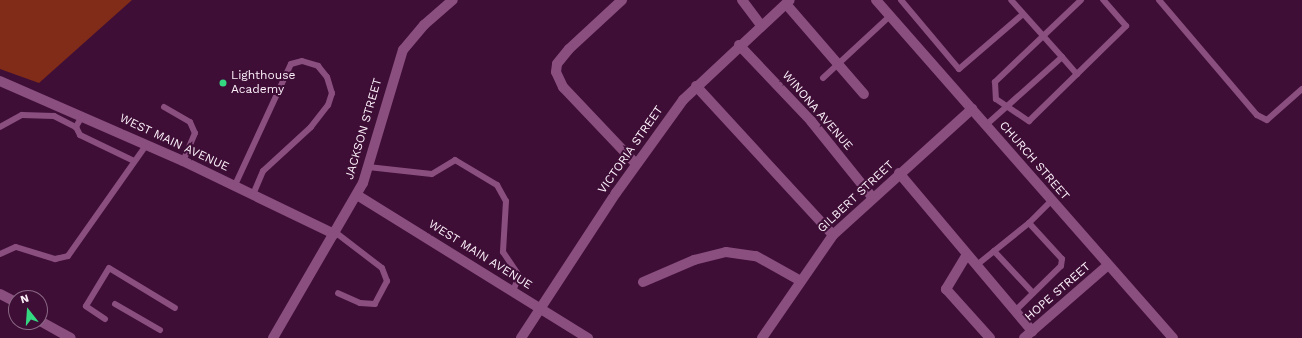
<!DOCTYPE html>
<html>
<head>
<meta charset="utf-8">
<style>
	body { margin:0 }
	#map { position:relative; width:1302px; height:338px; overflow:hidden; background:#3e0e37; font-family:"Work Sans",sans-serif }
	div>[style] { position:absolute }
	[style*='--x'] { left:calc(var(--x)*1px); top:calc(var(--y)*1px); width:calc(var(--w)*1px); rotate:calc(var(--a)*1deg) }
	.green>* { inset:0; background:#812c18 }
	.lane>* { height:6px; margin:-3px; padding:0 3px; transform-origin:3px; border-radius:3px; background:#8a4f7f }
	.street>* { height:10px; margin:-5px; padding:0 5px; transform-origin:5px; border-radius:5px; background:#8a4f7f }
	.dots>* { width:11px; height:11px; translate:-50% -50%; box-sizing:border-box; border:2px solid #3e0e37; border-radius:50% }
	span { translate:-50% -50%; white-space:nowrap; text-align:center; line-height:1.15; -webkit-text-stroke:4px #3e0e37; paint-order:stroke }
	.poi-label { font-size:12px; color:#fbeff8 }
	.left { translate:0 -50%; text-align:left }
	.street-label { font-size:12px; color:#fbeff8 }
	.north { position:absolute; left:8px; top:290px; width:40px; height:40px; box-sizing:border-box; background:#3e0e37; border:1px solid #8a6884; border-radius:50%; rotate:343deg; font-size:11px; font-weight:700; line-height:16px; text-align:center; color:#fbeff8 }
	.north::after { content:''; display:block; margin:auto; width:14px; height:18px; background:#34d881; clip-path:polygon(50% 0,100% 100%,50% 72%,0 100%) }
</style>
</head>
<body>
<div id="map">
	<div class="green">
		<div style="clip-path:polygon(0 0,132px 0,39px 83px,0 69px)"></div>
	</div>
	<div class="lane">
		<div style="--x:901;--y:0;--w:90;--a:50"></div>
		<div style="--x:959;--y:69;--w:84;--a:-40.7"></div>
		<div style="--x:1081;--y:0;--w:119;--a:136.4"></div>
		<div style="--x:995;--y:82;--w:17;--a:87"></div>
		<div style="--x:996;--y:99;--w:40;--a:34"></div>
		<div style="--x:1029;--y:121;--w:136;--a:-44.4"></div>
		<div style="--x:1126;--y:26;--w:35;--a:-131"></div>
		<div style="--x:1159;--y:0;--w:151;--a:49.6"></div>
		<div style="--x:1257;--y:115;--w:11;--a:27"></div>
		<div style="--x:1267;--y:120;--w:47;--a:-41.5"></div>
		<div style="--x:1062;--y:57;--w:23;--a:49"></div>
		<div style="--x:823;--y:78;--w:91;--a:-42.8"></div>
		<div style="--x:164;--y:107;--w:30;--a:30"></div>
		<div style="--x:190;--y:122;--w:12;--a:66"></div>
		<div style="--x:195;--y:133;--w:30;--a:113"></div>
		<div style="--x:82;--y:116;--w:13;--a:119"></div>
		<div style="--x:76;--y:127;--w:9;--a:63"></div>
		<div style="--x:80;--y:135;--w:60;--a:25.7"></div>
		<div style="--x:986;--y:125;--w:102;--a:-41.8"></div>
		<div style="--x:1062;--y:57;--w:76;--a:-131.8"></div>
		<div style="--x:0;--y:127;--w:25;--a:-29"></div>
		<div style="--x:22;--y:115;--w:32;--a:2"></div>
		<div style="--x:54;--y:116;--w:25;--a:27"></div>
		<div style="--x:368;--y:167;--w:64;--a:6.2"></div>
		<div style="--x:432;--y:174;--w:27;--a:-31"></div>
		<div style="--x:455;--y:160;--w:49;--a:30.8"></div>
		<div style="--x:497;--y:185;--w:18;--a:61"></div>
		<div style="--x:506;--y:201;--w:51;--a:93.4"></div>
		<div style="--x:503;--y:252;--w:29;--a:56"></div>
		<div style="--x:519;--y:276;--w:16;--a:112"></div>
		<div style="--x:235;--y:185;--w:133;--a:-65.2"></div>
		<div style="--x:291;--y:64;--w:11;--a:-15"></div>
		<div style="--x:302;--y:61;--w:17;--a:17"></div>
		<div style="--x:318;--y:66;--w:14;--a:51"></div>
		<div style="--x:327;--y:77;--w:17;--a:73"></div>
		<div style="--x:332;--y:93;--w:13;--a:108"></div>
		<div style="--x:328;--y:105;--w:28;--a:128"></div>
		<div style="--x:311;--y:127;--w:65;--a:137.5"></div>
		<div style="--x:263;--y:171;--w:25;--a:113"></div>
		<div style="--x:335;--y:232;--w:59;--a:37.5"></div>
		<div style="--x:382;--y:268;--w:14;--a:69"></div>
		<div style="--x:387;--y:281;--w:26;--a:118"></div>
		<div style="--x:375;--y:304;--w:15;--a:-176"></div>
		<div style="--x:360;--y:303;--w:24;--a:-156"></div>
		<div style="--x:994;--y:251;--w:57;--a:47.1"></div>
		<div style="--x:0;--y:254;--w:17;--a:-24"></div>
		<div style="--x:16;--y:247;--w:41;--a:17.1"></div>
		<div style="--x:55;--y:259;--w:13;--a:-13"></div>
		<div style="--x:68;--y:256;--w:137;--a:-54.8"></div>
		<div style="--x:978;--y:264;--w:65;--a:-38.8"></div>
		<div style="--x:115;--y:304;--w:52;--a:30"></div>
		<div style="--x:1015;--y:311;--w:64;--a:-44.4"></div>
		<div style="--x:1061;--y:266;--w:7;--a:-82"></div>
		<div style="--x:1062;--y:259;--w:49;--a:-132.5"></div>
		<div style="--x:1029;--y:223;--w:31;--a:-45"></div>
		<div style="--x:105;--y:319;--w:23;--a:-146"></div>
		<div style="--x:86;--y:306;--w:44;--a:-58.8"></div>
		<div style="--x:109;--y:268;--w:77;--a:31.2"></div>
	</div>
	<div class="street">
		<div style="--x:622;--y:0;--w:72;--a:137.2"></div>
		<div style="--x:569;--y:49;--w:19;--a:129"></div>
		<div style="--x:557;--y:64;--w:8;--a:97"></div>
		<div style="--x:556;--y:72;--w:17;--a:65"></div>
		<div style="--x:563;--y:87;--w:106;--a:46.5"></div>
		<div style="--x:742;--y:0;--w:31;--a:53"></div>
		<div style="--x:876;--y:0;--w:450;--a:48.7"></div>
		<div style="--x:786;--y:4;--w:119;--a:49.1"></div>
		<div style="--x:739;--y:45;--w:105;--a:46.5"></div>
		<div style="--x:811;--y:121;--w:97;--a:51.2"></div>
		<div style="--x:0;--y:81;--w:200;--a:23.6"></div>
		<div style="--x:183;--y:161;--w:168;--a:25.8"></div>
		<div style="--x:696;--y:86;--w:202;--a:47.4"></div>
		<div style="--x:899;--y:173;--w:207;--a:49.9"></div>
		<div style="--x:357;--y:195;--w:272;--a:31.8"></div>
		<div style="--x:966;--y:256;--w:39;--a:121"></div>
		<div style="--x:946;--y:289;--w:66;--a:48.1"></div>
		<div style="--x:643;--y:282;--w:56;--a:-23.3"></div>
		<div style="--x:694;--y:260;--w:33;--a:-14"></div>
		<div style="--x:726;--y:252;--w:30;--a:8"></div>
		<div style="--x:756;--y:256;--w:49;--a:29.2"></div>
		<div style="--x:0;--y:294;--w:18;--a:27"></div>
		<div style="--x:40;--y:321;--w:35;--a:29"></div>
		<div style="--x:273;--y:338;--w:179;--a:-59.9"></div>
		<div style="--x:363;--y:183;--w:139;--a:-73.3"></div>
		<div style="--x:403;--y:50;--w:33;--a:-50"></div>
		<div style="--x:424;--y:25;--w:38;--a:-41"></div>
		<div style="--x:521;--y:338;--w:173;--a:-56.8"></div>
		<div style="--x:616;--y:193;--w:115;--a:-54.2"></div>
		<div style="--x:683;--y:100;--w:146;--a:-43.1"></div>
		<div style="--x:762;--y:338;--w:125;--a:-55.4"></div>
		<div style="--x:833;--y:235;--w:188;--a:-42.2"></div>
		<div style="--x:1024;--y:338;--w:111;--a:-41"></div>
	</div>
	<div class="dots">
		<div style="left:223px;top:83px;background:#34d881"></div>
	</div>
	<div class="poi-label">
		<span class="left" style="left:231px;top:83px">Lighthouse<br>Academy</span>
	</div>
	<div class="street-label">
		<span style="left:817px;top:111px;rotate:49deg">WINONA AVENUE</span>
		<span style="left:364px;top:129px;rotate:-74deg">JACKSON STREET</span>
		<span style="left:174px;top:143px;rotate:25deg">WEST MAIN AVENUE</span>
		<span style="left:631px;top:150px;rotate:-55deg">VICTORIA STREET</span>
		<span style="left:1034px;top:161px;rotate:49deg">CHURCH STREET</span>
		<span style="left:856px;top:197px;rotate:-43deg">GILBERT STREET</span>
		<span style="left:480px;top:255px;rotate:32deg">WEST MAIN AVENUE</span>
		<span style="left:1058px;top:292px;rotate:-41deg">HOPE STREET</span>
	</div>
	<div class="north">N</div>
</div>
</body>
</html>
